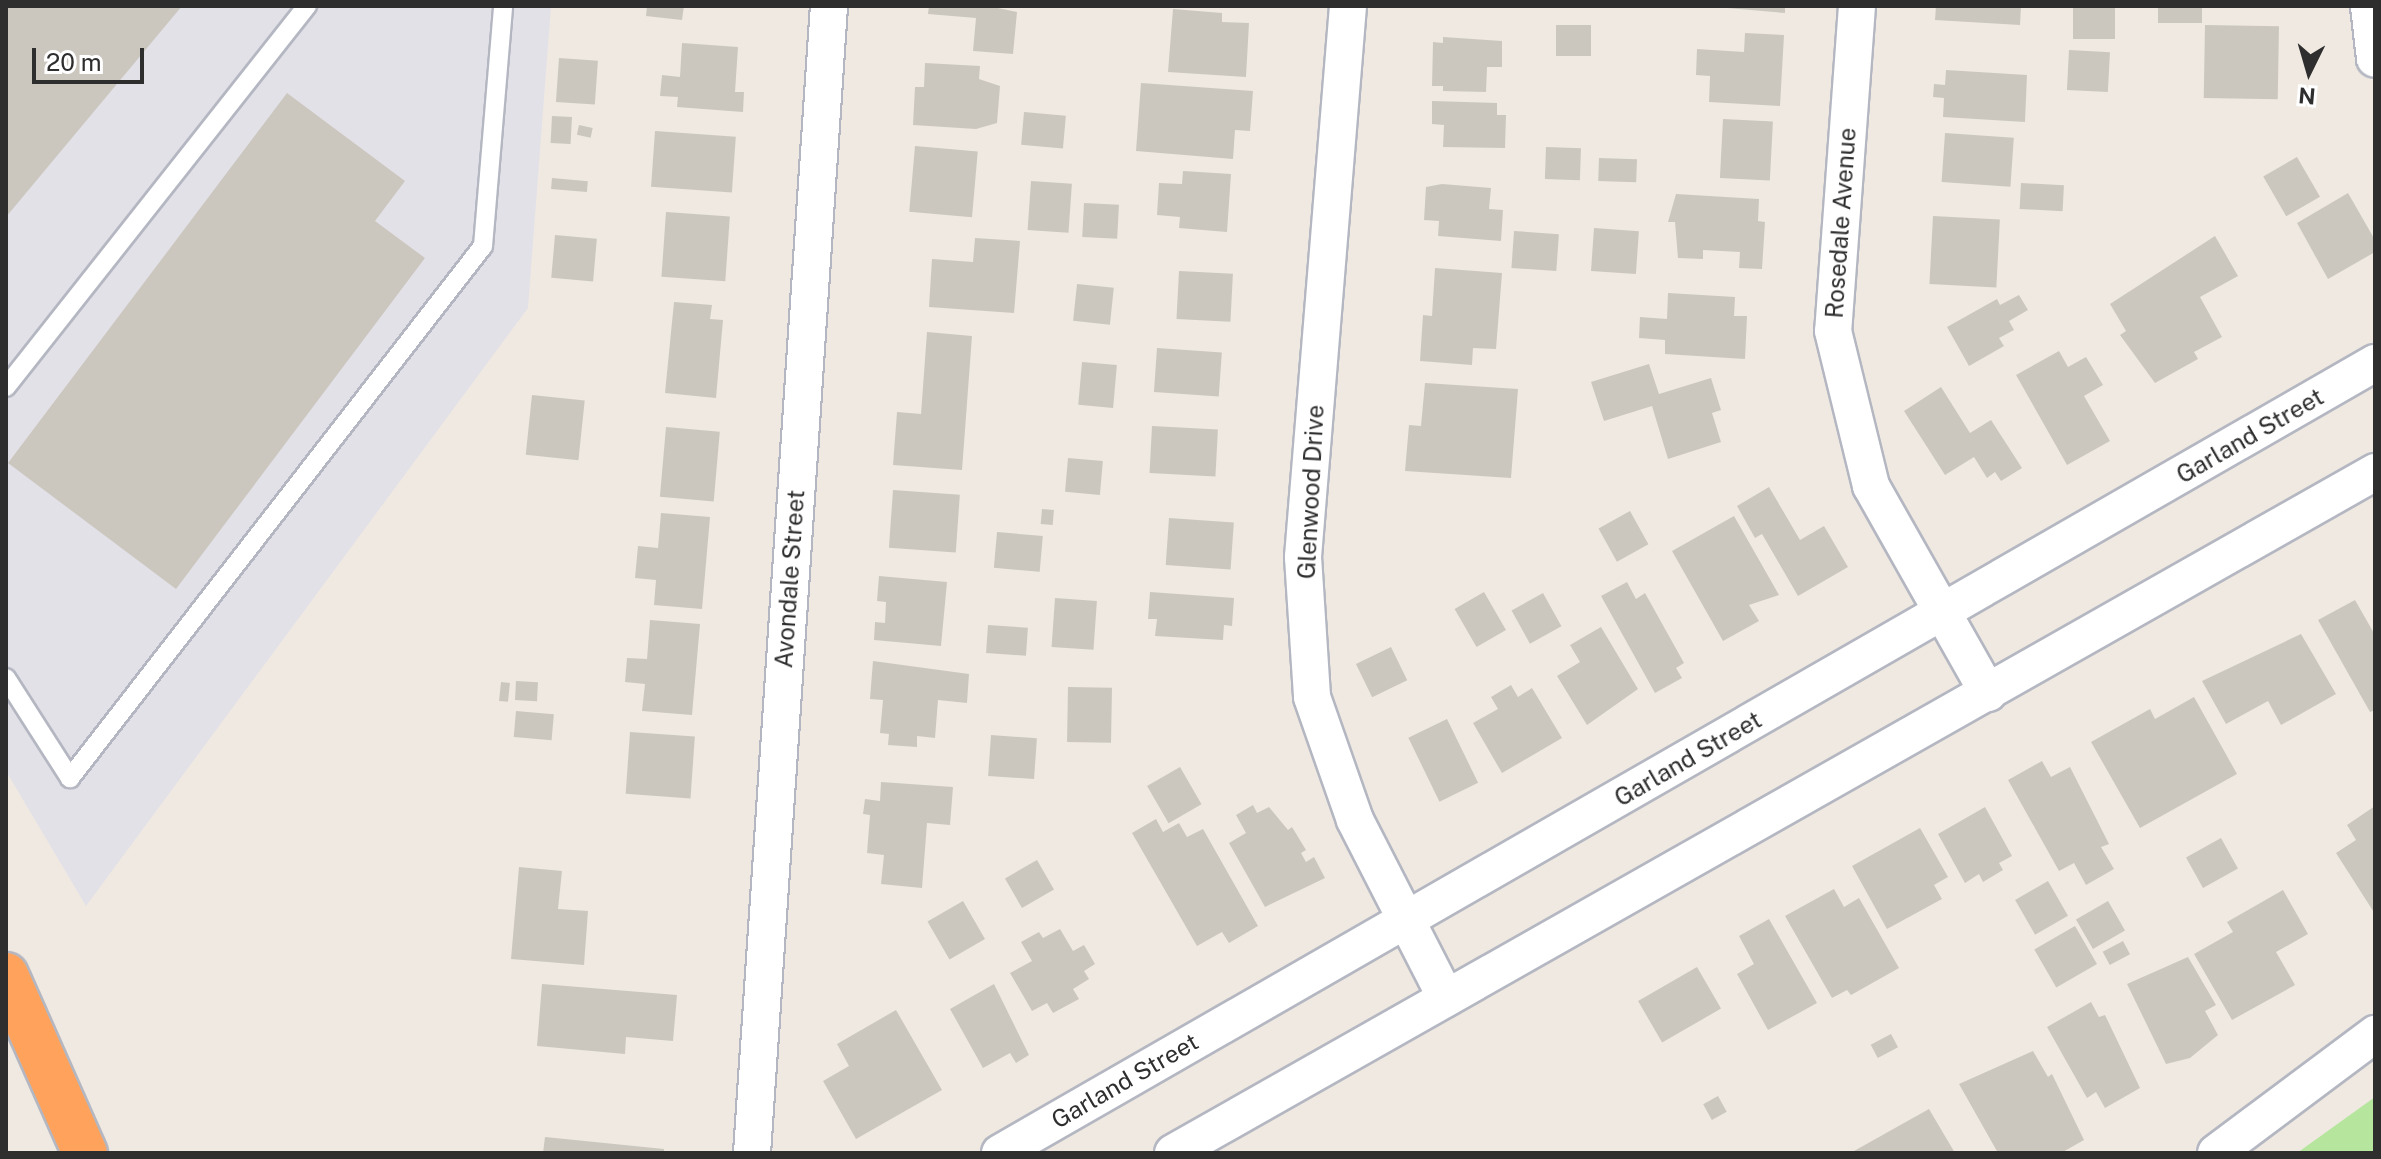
<!DOCTYPE html>
<html>
<head>
<meta charset="utf-8">
<style>
	body { margin:0 }
	#map { position:relative; width:2381px; height:1159px; overflow:hidden; background:#efe9e1; font-family:"Public Sans",sans-serif }
	div>[style] { position:absolute }
	[style*='--x'] { left:calc(var(--x)*1px); top:calc(var(--y)*1px); width:calc(var(--w)*1px); rotate:calc(var(--a)*1deg) }
	.industrial>* { inset:0; background:#e3e1e8 }
	.green>* { inset:0; background:#b6e59e }
	.building>* { inset:0; background:#cbc7bf; transform-origin:0 0 }
	.roads { filter:drop-shadow(2px 0 #b4b7c1) drop-shadow(-2px 0 #b4b7c1) drop-shadow(0 2px #b4b7c1) drop-shadow(0 -2px #b4b7c1) }
	.lane>* { height:18px; margin:-9px; padding:0 9px; transform-origin:9px; border-radius:9px; background:#fff }
	.street>* { height:36px; margin:-18px; padding:0 18px; transform-origin:18px; border-radius:18px; background:#fff }
	.highway>* { height:44px; margin:-22px; padding:0 22px; transform-origin:22px; border-radius:22px; background:#ffa35c }
	span { translate:-50% -50%; white-space:nowrap; text-align:center; line-height:1.15; -webkit-text-stroke:6px #fff; paint-order:stroke }
	.street-label { font-size:24px; color:#2e2e2e }
	.frame { position:absolute; inset:0; border:8px solid #2e2e2e; pointer-events:none }
	.north { position:absolute; left:2269px; top:32px; width:80px; height:80px; -webkit-text-stroke:6px #fff; paint-order:stroke; rotate:185deg; font-size:22px; font-weight:700; line-height:32px; text-align:center; color:#2e2e2e }
	.north::after { content:''; display:block; margin:auto; width:28px; height:36px; background:#2e2e2e; clip-path:polygon(50% 0,100% 100%,50% 72%,0 100%) }
	.scale { position:absolute; left:32px; top:48px; width:112px; height:36px; box-sizing:border-box; border:4px solid #2e2e2e; border-top:0; padding-left:10px; font-size:24px; line-height:28px; white-space:nowrap; color:#2e2e2e; -webkit-text-stroke:6px #fff; paint-order:stroke }
</style>
</head>
<body>
<div id="map">
	<div class="industrial">
		<div style="clip-path:polygon(6px 6px,551px 6px,528px 308px,86px 906px,6px 771px)"></div>
	</div>
	<div class="green">
		<div style="clip-path:polygon(2375px 1097px,2375px 1153px,2297px 1153px)"></div>
	</div>
	<div class="building">
		<div style="clip-path:polygon(6px 6px,182px 6px,6px 217px)"></div>
		<div style="clip-path:polygon(647px 6px,684px 6px,682px 20px,646px 16px)"></div>
		<div style="clip-path:polygon(929px 6px,988px 6px,1017px 12px,1013px 54px,973px 51px,976px 18px,928px 14px)"></div>
		<div style="clip-path:polygon(1704px 6px,1785px 6px,1785px 13px)"></div>
		<div style="clip-path:polygon(1936px 6px,2021px 6px,2020px 25px,1935px 20px)"></div>
		<div style="left:2073px;top:6px;width:42px;height:33px"></div>
		<div style="left:2158px;top:6px;width:44px;height:17px"></div>
		<div style="clip-path:polygon(1173px 9px,1222px 13px,1222px 22px,1249px 23px,1246px 77px,1168px 72px)"></div>
		<div style="left:1556px;top:25px;width:35px;height:31px"></div>
		<div style="left:2205px;top:25px;width:74px;height:73px;rotate:1deg"></div>
		<div style="clip-path:polygon(1745px 33px,1784px 35px,1780px 106px,1709px 102px,1710px 76px,1696px 75px,1697px 49px,1744px 52px)"></div>
		<div style="clip-path:polygon(1443px 37px,1502px 41px,1502px 67px,1487px 67px,1486px 92px,1443px 91px,1443px 86px,1432px 86px,1433px 42px,1443px 43px)"></div>
		<div style="clip-path:polygon(682px 43px,738px 47px,735px 92px,744px 92px,743px 112px,677px 107px,678px 97px,660px 96px,662px 75px,680px 77px)"></div>
		<div style="left:2069px;top:50px;width:41px;height:40px;rotate:3deg"></div>
		<div style="left:559px;top:58px;width:39px;height:44px;rotate:4deg"></div>
		<div style="clip-path:polygon(925px 63px,980px 66px,979px 79px,1000px 86px,997px 123px,976px 129px,913px 125px,915px 87px,924px 87px)"></div>
		<div style="clip-path:polygon(1946px 70px,2027px 75px,2025px 122px,1943px 117px,1944px 98px,1933px 97px,1934px 84px,1945px 85px)"></div>
		<div style="clip-path:polygon(1141px 83px,1253px 91px,1250px 131px,1235px 130px,1233px 159px,1136px 151px)"></div>
		<div style="clip-path:polygon(287px 93px,405px 181px,375px 221px,425px 258px,176px 589px,8px 463px)"></div>
		<div style="clip-path:polygon(1432px 101px,1497px 103px,1497px 115px,1506px 115px,1505px 148px,1443px 147px,1444px 125px,1432px 124px)"></div>
		<div style="left:1024px;top:112px;width:42px;height:33px;rotate:5deg"></div>
		<div style="left:552px;top:116px;width:20px;height:27px;rotate:3deg"></div>
		<div style="left:1723px;top:119px;width:50px;height:59px;rotate:3deg"></div>
		<div style="left:579px;top:125px;width:14px;height:10px;rotate:12deg"></div>
		<div style="left:655px;top:131px;width:81px;height:56px;rotate:4deg"></div>
		<div style="left:1945px;top:133px;width:69px;height:49px;rotate:4deg"></div>
		<div style="left:915px;top:146px;width:63px;height:66px;rotate:5deg"></div>
		<div style="left:1546px;top:147px;width:35px;height:32px;rotate:2deg"></div>
		<div style="left:2297px;top:157px;width:46px;height:39px;rotate:60deg"></div>
		<div style="left:1599px;top:158px;width:38px;height:23px;rotate:2deg"></div>
		<div style="clip-path:polygon(1183px 171px,1231px 174px,1227px 232px,1179px 228px,1180px 217px,1157px 215px,1159px 183px,1182px 184px)"></div>
		<div style="left:552px;top:178px;width:36px;height:11px;rotate:5deg"></div>
		<div style="left:1031px;top:181px;width:41px;height:49px;rotate:4deg"></div>
		<div style="left:2021px;top:183px;width:43px;height:26px;rotate:3deg"></div>
		<div style="clip-path:polygon(1442px 184px,1491px 188px,1489px 209px,1503px 210px,1501px 241px,1438px 236px,1439px 221px,1424px 220px,1426px 187px)"></div>
		<div style="clip-path:polygon(2348px 193px,2375px 240px,2375px 252px,2328px 279px,2297px 223px)"></div>
		<div style="clip-path:polygon(1676px 194px,1759px 199px,1758px 221px,1765px 222px,1762px 269px,1739px 268px,1740px 252px,1703px 250px,1703px 259px,1678px 258px,1675px 222px,1668px 222px)"></div>
		<div style="left:1084px;top:203px;width:35px;height:34px;rotate:3deg"></div>
		<div style="left:666px;top:212px;width:64px;height:65px;rotate:4deg"></div>
		<div style="left:1933px;top:216px;width:67px;height:68px;rotate:3deg"></div>
		<div style="left:1594px;top:228px;width:45px;height:43px;rotate:4deg"></div>
		<div style="left:1514px;top:231px;width:45px;height:37px;rotate:4deg"></div>
		<div style="left:555px;top:235px;width:42px;height:43px;rotate:5deg"></div>
		<div style="clip-path:polygon(2215px 236px,2238px 276px,2200px 297px,2222px 337px,2194px 352px,2198px 359px,2155px 383px,2120px 335px,2126px 331px,2110px 304px)"></div>
		<div style="clip-path:polygon(975px 238px,1020px 241px,1014px 313px,929px 307px,932px 259px,973px 262px)"></div>
		<div style="clip-path:polygon(1435px 268px,1502px 273px,1496px 349px,1473px 348px,1472px 365px,1420px 361px,1423px 315px,1432px 316px)"></div>
		<div style="left:1179px;top:271px;width:54px;height:48px;rotate:3deg"></div>
		<div style="left:1077px;top:284px;width:37px;height:37px;rotate:6deg"></div>
		<div style="clip-path:polygon(1668px 293px,1735px 297px,1734px 316px,1747px 316px,1745px 359px,1665px 354px,1665px 340px,1639px 338px,1640px 317px,1667px 319px)"></div>
		<div style="clip-path:polygon(2019px 295px,2028px 310px,2009px 321px,2014px 330px,1999px 338px,2004px 346px,1969px 366px,1947px 327px,1997px 299px,2000px 305px)"></div>
		<div style="clip-path:polygon(674px 302px,712px 305px,710px 319px,723px 320px,716px 398px,665px 393px)"></div>
		<div style="clip-path:polygon(927px 332px,972px 336px,962px 470px,893px 465px,897px 412px,921px 414px)"></div>
		<div style="left:1157px;top:348px;width:65px;height:44px;rotate:4deg"></div>
		<div style="clip-path:polygon(2059px 351px,2068px 367px,2086px 357px,2103px 385px,2084px 396px,2110px 441px,2067px 465px,2016px 375px)"></div>
		<div style="left:1082px;top:362px;width:35px;height:43px;rotate:5deg"></div>
		<div style="clip-path:polygon(1649px 364px,1659px 394px,1711px 378px,1721px 410px,1712px 413px,1721px 442px,1668px 459px,1652px 406px,1604px 421px,1591px 382px)"></div>
		<div style="clip-path:polygon(1425px 383px,1518px 389px,1511px 478px,1405px 471px,1409px 425px,1421px 426px)"></div>
		<div style="clip-path:polygon(1941px 387px,1970px 433px,1991px 420px,2022px 468px,2001px 481px,1995px 472px,1987px 478px,1974px 457px,1945px 475px,1904px 411px)"></div>
		<div style="left:532px;top:395px;width:53px;height:60px;rotate:6deg"></div>
		<div style="left:1152px;top:426px;width:66px;height:47px;rotate:3deg"></div>
		<div style="left:666px;top:427px;width:54px;height:70px;rotate:5deg"></div>
		<div style="left:1068px;top:458px;width:35px;height:34px;rotate:5deg"></div>
		<div style="clip-path:polygon(1769px 487px,1800px 540px,1824px 526px,1848px 567px,1798px 596px,1762px 534px,1755px 538px,1737px 506px)"></div>
		<div style="left:893px;top:490px;width:67px;height:58px;rotate:4deg"></div>
		<div style="left:1042px;top:509px;width:12px;height:15px;rotate:5deg"></div>
		<div style="left:1630px;top:511px;width:38px;height:36px;rotate:61deg"></div>
		<div style="clip-path:polygon(661px 513px,710px 517px,702px 609px,654px 605px,656px 580px,635px 578px,638px 546px,658px 548px)"></div>
		<div style="clip-path:polygon(1734px 516px,1779px 595px,1749px 605px,1759px 621px,1723px 641px,1672px 551px)"></div>
		<div style="left:1169px;top:518px;width:65px;height:47px;rotate:4deg"></div>
		<div style="left:997px;top:532px;width:46px;height:36px;rotate:5deg"></div>
		<div style="clip-path:polygon(879px 576px,947px 582px,941px 646px,874px 640px,875px 622px,885px 623px,886px 602px,877px 601px)"></div>
		<div style="clip-path:polygon(1627px 582px,1636px 599px,1645px 593px,1684px 663px,1676px 668px,1682px 678px,1655px 693px,1601px 596px)"></div>
		<div style="clip-path:polygon(1150px 592px,1234px 598px,1232px 626px,1224px 625px,1223px 640px,1155px 636px,1157px 619px,1148px 619px)"></div>
		<div style="left:1484px;top:592px;width:44px;height:34px;rotate:60deg"></div>
		<div style="left:1543px;top:593px;width:38px;height:36px;rotate:61deg"></div>
		<div style="left:1055px;top:598px;width:42px;height:49px;rotate:4deg"></div>
		<div style="clip-path:polygon(2355px 600px,2375px 635px,2375px 710px,2370px 712px,2318px 620px)"></div>
		<div style="clip-path:polygon(650px 620px,700px 624px,692px 715px,642px 711px,645px 684px,625px 682px,627px 658px,647px 659px)"></div>
		<div style="left:988px;top:625px;width:40px;height:28px;rotate:4deg"></div>
		<div style="clip-path:polygon(1601px 627px,1638px 689px,1587px 725px,1557px 676px,1580px 662px,1570px 645px)"></div>
		<div style="clip-path:polygon(2301px 634px,2336px 694px,2281px 725px,2268px 701px,2226px 724px,2202px 681px)"></div>
		<div style="left:1391px;top:647px;width:37px;height:39px;rotate:64deg"></div>
		<div style="clip-path:polygon(873px 661px,969px 674px,967px 703px,938px 700px,935px 738px,917px 736px,917px 747px,888px 745px,889px 734px,880px 733px,883px 700px,870px 699px)"></div>
		<div style="left:516px;top:681px;width:22px;height:19px;rotate:3deg"></div>
		<div style="left:501px;top:682px;width:9px;height:19px;rotate:6deg"></div>
		<div style="clip-path:polygon(1511px 685px,1518px 697px,1532px 688px,1562px 738px,1502px 773px,1473px 723px,1498px 709px,1491px 697px)"></div>
		<div style="left:1068px;top:687px;width:44px;height:55px;rotate:1deg"></div>
		<div style="clip-path:polygon(2194px 697px,2237px 774px,2140px 828px,2091px 742px,2150px 709px,2155px 719px)"></div>
		<div style="left:516px;top:711px;width:38px;height:26px;rotate:5deg"></div>
		<div style="left:1447px;top:719px;width:71px;height:43px;rotate:64deg"></div>
		<div style="left:630px;top:732px;width:65px;height:62px;rotate:4deg"></div>
		<div style="left:991px;top:735px;width:46px;height:41px;rotate:4deg"></div>
		<div style="clip-path:polygon(2042px 761px,2051px 777px,2070px 767px,2109px 844px,2101px 847px,2114px 869px,2086px 885px,2074px 863px,2059px 871px,2008px 780px)"></div>
		<div style="left:1180px;top:767px;width:43px;height:38px;rotate:60deg"></div>
		<div style="clip-path:polygon(881px 782px,953px 787px,950px 825px,927px 823px,922px 888px,881px 884px,884px 855px,867px 853px,870px 815px,863px 814px,865px 799px,880px 801px)"></div>
		<div style="clip-path:polygon(1253px 805px,1257px 813px,1269px 807px,1288px 830px,1292px 827px,1306px 850px,1301px 853px,1306px 862px,1314px 857px,1325px 878px,1265px 907px,1229px 843px,1246px 833px,1236px 815px)"></div>
		<div style="clip-path:polygon(2375px 806px,2375px 914px,2336px 853px,2356px 840px,2347px 825px)"></div>
		<div style="clip-path:polygon(1985px 807px,2012px 856px,1999px 863px,2003px 870px,1983px 882px,1979px 874px,1965px 883px,1938px 834px)"></div>
		<div style="clip-path:polygon(1156px 819px,1163px 832px,1179px 823px,1187px 837px,1203px 829px,1258px 926px,1229px 943px,1222px 932px,1197px 946px,1132px 833px)"></div>
		<div style="clip-path:polygon(1920px 828px,1948px 877px,1934px 885px,1942px 899px,1887px 929px,1852px 866px)"></div>
		<div style="left:2221px;top:838px;width:35px;height:40px;rotate:61deg"></div>
		<div style="left:1037px;top:860px;width:34px;height:37px;rotate:60deg"></div>
		<div style="clip-path:polygon(519px 867px,562px 871px,558px 909px,588px 911px,584px 965px,511px 959px)"></div>
		<div style="left:2048px;top:881px;width:40px;height:38px;rotate:60deg"></div>
		<div style="clip-path:polygon(1834px 889px,1844px 907px,1859px 898px,1899px 968px,1851px 995px,1847px 990px,1832px 998px,1785px 916px)"></div>
		<div style="clip-path:polygon(2283px 890px,2308px 934px,2276px 952px,2295px 985px,2232px 1020px,2194px 954px,2233px 932px,2227px 922px)"></div>
		<div style="left:963px;top:901px;width:44px;height:41px;rotate:60deg"></div>
		<div style="left:2108px;top:901px;width:34px;height:37px;rotate:60deg"></div>
		<div style="clip-path:polygon(1769px 919px,1817px 1003px,1768px 1030px,1737px 974px,1754px 964px,1739px 936px)"></div>
		<div style="left:2075px;top:926px;width:44px;height:47px;rotate:60deg"></div>
		<div style="clip-path:polygon(1060px 929px,1073px 951px,1084px 945px,1095px 964px,1084px 971px,1089px 979px,1073px 989px,1079px 999px,1053px 1013px,1047px 1003px,1032px 1011px,1010px 973px,1032px 961px,1021px 942px,1039px 932px,1043px 938px)"></div>
		<div style="left:2123px;top:941px;width:15px;height:23px;rotate:62deg"></div>
		<div style="clip-path:polygon(2188px 957px,2216px 1005px,2205px 1011px,2218px 1035px,2190px 1058px,2166px 1064px,2127px 984px)"></div>
		<div style="left:1697px;top:967px;width:48px;height:68px;rotate:60deg"></div>
		<div style="clip-path:polygon(542px 984px,677px 995px,673px 1041px,626px 1037px,625px 1054px,537px 1046px)"></div>
		<div style="clip-path:polygon(994px 984px,1029px 1055px,1016px 1063px,1010px 1053px,983px 1068px,950px 1009px)"></div>
		<div style="clip-path:polygon(2091px 1002px,2099px 1017px,2105px 1015px,2140px 1088px,2105px 1108px,2096px 1092px,2087px 1098px,2047px 1027px)"></div>
		<div style="clip-path:polygon(896px 1010px,942px 1090px,856px 1139px,823px 1081px,849px 1066px,837px 1044px)"></div>
		<div style="left:1891px;top:1034px;width:15px;height:23px;rotate:62deg"></div>
		<div style="clip-path:polygon(2033px 1051px,2048px 1077px,2052px 1074px,2084px 1140px,2061px 1153px,1998px 1153px,1959px 1084px)"></div>
		<div style="left:1718px;top:1096px;width:18px;height:17px;rotate:61deg"></div>
		<div style="clip-path:polygon(1929px 1109px,1955px 1153px,1855px 1153px,1854px 1151px)"></div>
		<div style="clip-path:polygon(545px 1137px,664px 1149px,664px 1153px,543px 1153px)"></div>
	</div>
	<div class="roads">
		<div class="lane">
			<div style="--x:6;--y:387;--w:486;--a:-51.7"></div>
			<div style="--x:6;--y:678;--w:119;--a:57.4"></div>
			<div style="--x:70;--y:778;--w:673;--a:-52.18"></div>
			<div style="--x:483;--y:246;--w:241;--a:-85.2"></div>
		</div>
		<div class="street">
			<div style="--x:1348;--y:6;--w:553;--a:94.67"></div>
			<div style="--x:1303;--y:557;--w:140;--a:86.3"></div>
			<div style="--x:1312;--y:697;--w:130;--a:70.7"></div>
			<div style="--x:1355;--y:820;--w:200;--a:62.9"></div>
			<div style="--x:1857;--y:6;--w:326;--a:94.2"></div>
			<div style="--x:1833;--y:331;--w:160;--a:76.2"></div>
			<div style="--x:1871;--y:486;--w:238;--a:60.5"></div>
			<div style="--x:2369;--y:6;--w:53;--a:83.5"></div>
			<div style="--x:752;--y:1153;--w:1150;--a:-86.16"></div>
			<div style="--x:1000;--y:1153;--w:1586;--a:-29.88"></div>
			<div style="--x:1173;--y:1153;--w:1382;--a:-29.53"></div>
			<div style="--x:2216;--y:1153;--w:199;--a:-36.8"></div>
		</div>
		<div class="highway">
			<div style="--x:6;--y:975;--w:195;--a:66.1"></div>
		</div>
	</div>
	<div class="street-label">
		<span style="left:1841px;top:223px;rotate:-86deg">Rosedale Avenue</span>
		<span style="left:2250px;top:436px;rotate:-30deg">Garland Street</span>
		<span style="left:1311px;top:492px;rotate:-87deg">Glenwood Drive</span>
		<span style="left:790px;top:579px;rotate:-86deg">Avondale Street</span>
		<span style="left:1688px;top:759px;rotate:-30deg">Garland Street</span>
		<span style="left:1125px;top:1081px;rotate:-30deg">Garland Street</span>
	</div>
	<div class="frame"></div>
	<div class="north">N</div>
	<div class="scale">20 m</div>
</div>
</body>
</html>
